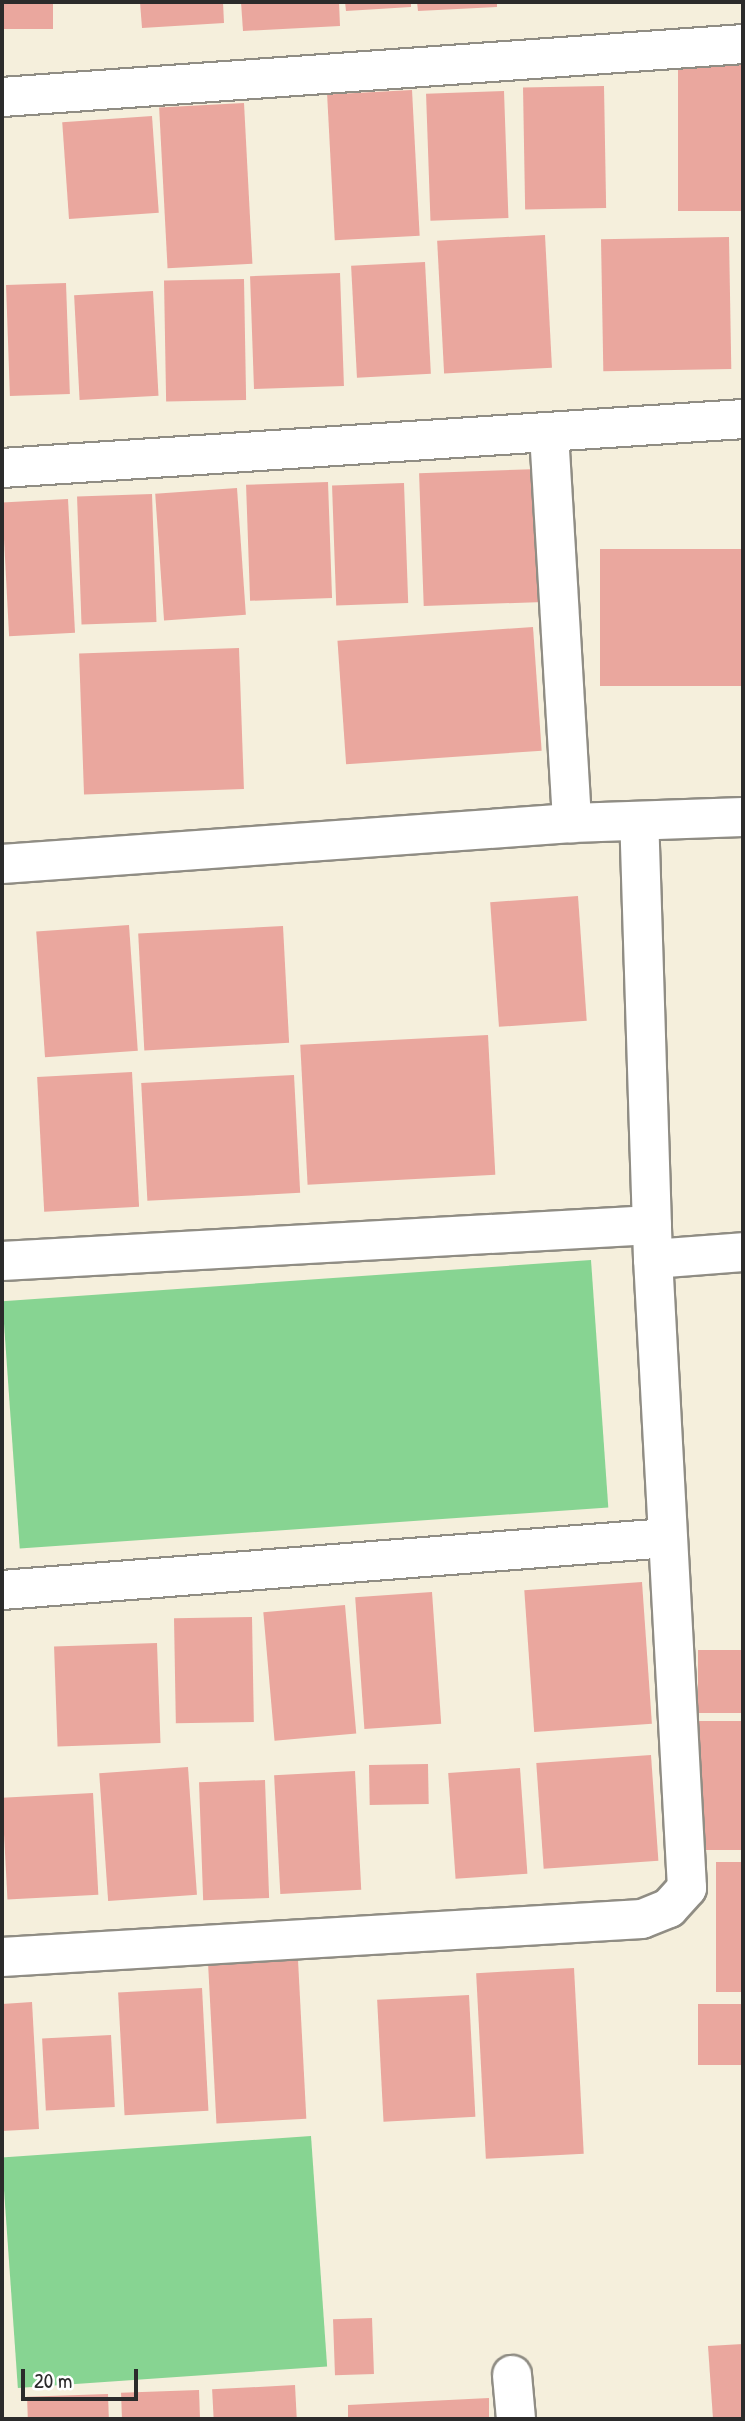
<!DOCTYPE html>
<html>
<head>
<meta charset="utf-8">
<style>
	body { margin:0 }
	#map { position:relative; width:745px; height:2421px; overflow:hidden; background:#f5efdc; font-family:"Patrick Hand",sans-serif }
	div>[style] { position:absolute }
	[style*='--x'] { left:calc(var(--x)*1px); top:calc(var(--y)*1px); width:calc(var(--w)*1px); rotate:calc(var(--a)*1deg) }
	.green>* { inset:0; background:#87d492; transform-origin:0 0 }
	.building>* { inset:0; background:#eaa79e; transform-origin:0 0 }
	.roads { filter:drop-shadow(2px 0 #908d84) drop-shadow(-2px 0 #908d84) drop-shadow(0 2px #908d84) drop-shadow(0 -2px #908d84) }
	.street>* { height:38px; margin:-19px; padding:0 19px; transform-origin:19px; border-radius:19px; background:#fff }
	span { translate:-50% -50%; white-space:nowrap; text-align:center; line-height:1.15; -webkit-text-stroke:5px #fff; paint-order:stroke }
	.frame { position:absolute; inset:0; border:4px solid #2b2b2b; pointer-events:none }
	.scale { position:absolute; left:21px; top:2369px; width:117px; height:32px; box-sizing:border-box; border:4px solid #2b2b2b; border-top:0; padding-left:9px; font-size:21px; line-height:24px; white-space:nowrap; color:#2b2b2b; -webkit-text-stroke:5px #fff; paint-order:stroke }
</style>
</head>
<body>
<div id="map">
	<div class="green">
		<div style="left:591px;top:1260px;width:248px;height:590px;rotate:86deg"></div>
		<div style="left:311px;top:2136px;width:231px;height:310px;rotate:86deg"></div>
	</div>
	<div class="building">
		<div style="left:2px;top:2px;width:51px;height:27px"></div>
		<div style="clip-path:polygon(140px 2px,223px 2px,224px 23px,142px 28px)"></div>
		<div style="clip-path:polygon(241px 2px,339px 2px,340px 26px,243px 31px)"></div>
		<div style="clip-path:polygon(345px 2px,411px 2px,411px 7px,346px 11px)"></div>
		<div style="clip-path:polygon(417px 2px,497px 2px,497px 7px,418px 11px)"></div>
		<div style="left:743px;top:57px;width:154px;height:65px;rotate:90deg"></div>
		<div style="left:604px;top:86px;width:122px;height:81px;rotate:89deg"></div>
		<div style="left:412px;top:90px;width:146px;height:85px;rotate:87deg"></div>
		<div style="left:504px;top:91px;width:127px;height:78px;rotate:88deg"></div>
		<div style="left:244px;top:103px;width:161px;height:85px;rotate:87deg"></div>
		<div style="left:152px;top:116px;width:97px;height:90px;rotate:86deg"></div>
		<div style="left:545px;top:235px;width:133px;height:108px;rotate:87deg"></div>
		<div style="left:729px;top:237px;width:132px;height:128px;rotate:89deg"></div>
		<div style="left:425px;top:262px;width:112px;height:74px;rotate:87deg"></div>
		<div style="left:340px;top:273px;width:113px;height:90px;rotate:88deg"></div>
		<div style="left:244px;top:279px;width:121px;height:80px;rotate:89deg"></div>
		<div style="left:66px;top:283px;width:111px;height:60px;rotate:88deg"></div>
		<div style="left:153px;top:291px;width:105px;height:79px;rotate:87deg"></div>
		<div style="left:539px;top:469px;width:133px;height:120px;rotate:88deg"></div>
		<div style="left:328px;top:482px;width:116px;height:82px;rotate:88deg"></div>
		<div style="left:404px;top:483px;width:120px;height:72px;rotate:88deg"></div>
		<div style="left:237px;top:488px;width:127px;height:82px;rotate:86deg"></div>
		<div style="left:152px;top:494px;width:128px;height:75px;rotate:88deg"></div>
		<div style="left:68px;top:499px;width:134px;height:66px;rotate:87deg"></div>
		<div style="left:743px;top:549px;width:137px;height:143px;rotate:90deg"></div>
		<div style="left:533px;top:627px;width:124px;height:196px;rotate:86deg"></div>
		<div style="left:239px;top:648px;width:141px;height:160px;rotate:88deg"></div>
		<div style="left:578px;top:896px;width:125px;height:88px;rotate:86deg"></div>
		<div style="left:129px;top:925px;width:126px;height:93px;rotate:86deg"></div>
		<div style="left:283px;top:926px;width:117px;height:145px;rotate:87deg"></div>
		<div style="left:488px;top:1035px;width:140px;height:188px;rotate:87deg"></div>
		<div style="left:132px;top:1072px;width:135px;height:95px;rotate:87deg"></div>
		<div style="left:294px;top:1075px;width:118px;height:153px;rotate:87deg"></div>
		<div style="left:642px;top:1582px;width:142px;height:118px;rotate:86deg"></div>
		<div style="left:432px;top:1592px;width:132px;height:77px;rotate:86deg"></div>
		<div style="left:345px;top:1605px;width:129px;height:82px;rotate:85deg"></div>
		<div style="left:252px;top:1617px;width:105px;height:78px;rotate:89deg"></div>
		<div style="left:157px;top:1643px;width:100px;height:103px;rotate:88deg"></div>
		<div style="left:743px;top:1650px;width:63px;height:45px;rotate:90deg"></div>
		<div style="left:743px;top:1721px;width:129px;height:47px;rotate:90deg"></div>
		<div style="left:651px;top:1755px;width:106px;height:115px;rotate:86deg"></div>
		<div style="left:428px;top:1764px;width:40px;height:59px;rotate:89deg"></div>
		<div style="left:188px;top:1767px;width:128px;height:89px;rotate:86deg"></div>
		<div style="left:520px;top:1768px;width:106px;height:72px;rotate:86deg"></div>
		<div style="left:355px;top:1771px;width:119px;height:81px;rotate:87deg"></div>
		<div style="left:265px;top:1780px;width:118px;height:66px;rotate:88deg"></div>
		<div style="left:93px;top:1793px;width:102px;height:91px;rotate:87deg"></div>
		<div style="left:716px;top:1862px;width:27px;height:130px"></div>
		<div style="left:298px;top:1960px;width:159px;height:90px;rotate:87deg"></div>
		<div style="left:574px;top:1968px;width:186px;height:98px;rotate:87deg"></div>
		<div style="left:202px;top:1988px;width:123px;height:84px;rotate:87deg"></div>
		<div style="left:469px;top:1995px;width:122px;height:92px;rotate:87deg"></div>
		<div style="clip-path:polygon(32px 2002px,39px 2129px,2px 2131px,2px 2004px)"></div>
		<div style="left:743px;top:2004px;width:61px;height:45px;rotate:90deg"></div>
		<div style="left:111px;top:2035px;width:72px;height:69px;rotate:87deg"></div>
		<div style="left:372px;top:2318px;width:56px;height:39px;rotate:88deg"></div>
		<div style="clip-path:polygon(743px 2344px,743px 2419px,713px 2419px,708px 2346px)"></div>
		<div style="left:295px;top:2385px;width:34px;height:83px;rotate:87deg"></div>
		<div style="left:199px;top:2390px;width:29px;height:78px;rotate:88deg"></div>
		<div style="left:108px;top:2394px;width:25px;height:81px;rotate:88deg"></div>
		<div style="clip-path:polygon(489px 2398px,489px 2419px,348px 2419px,348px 2405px)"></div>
	</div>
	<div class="roads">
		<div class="street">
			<div style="--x:2;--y:97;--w:743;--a:-4.09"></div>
			<div style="--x:549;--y:433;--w:391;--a:86.6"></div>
			<div style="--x:2;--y:468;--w:743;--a:-3.78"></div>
			<div style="--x:2;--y:864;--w:571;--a:-4.11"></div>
			<div style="--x:572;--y:823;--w:171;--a:-2"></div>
			<div style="--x:653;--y:1259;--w:90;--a:-4.4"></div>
			<div style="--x:2;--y:1261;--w:651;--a:-3.17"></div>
			<div style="--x:2;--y:1590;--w:667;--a:-4.47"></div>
			<div style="--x:2;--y:1957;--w:641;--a:-3.4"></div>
			<div style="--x:642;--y:1919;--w:29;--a:-22"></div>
			<div style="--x:669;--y:1908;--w:27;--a:-48"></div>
			<div style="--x:687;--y:1888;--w:630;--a:-93.09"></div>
			<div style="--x:653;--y:1259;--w:438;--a:-91.8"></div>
			<div style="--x:512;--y:2375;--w:44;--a:84.8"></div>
		</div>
	</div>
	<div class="frame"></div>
	<div class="scale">20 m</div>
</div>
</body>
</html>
